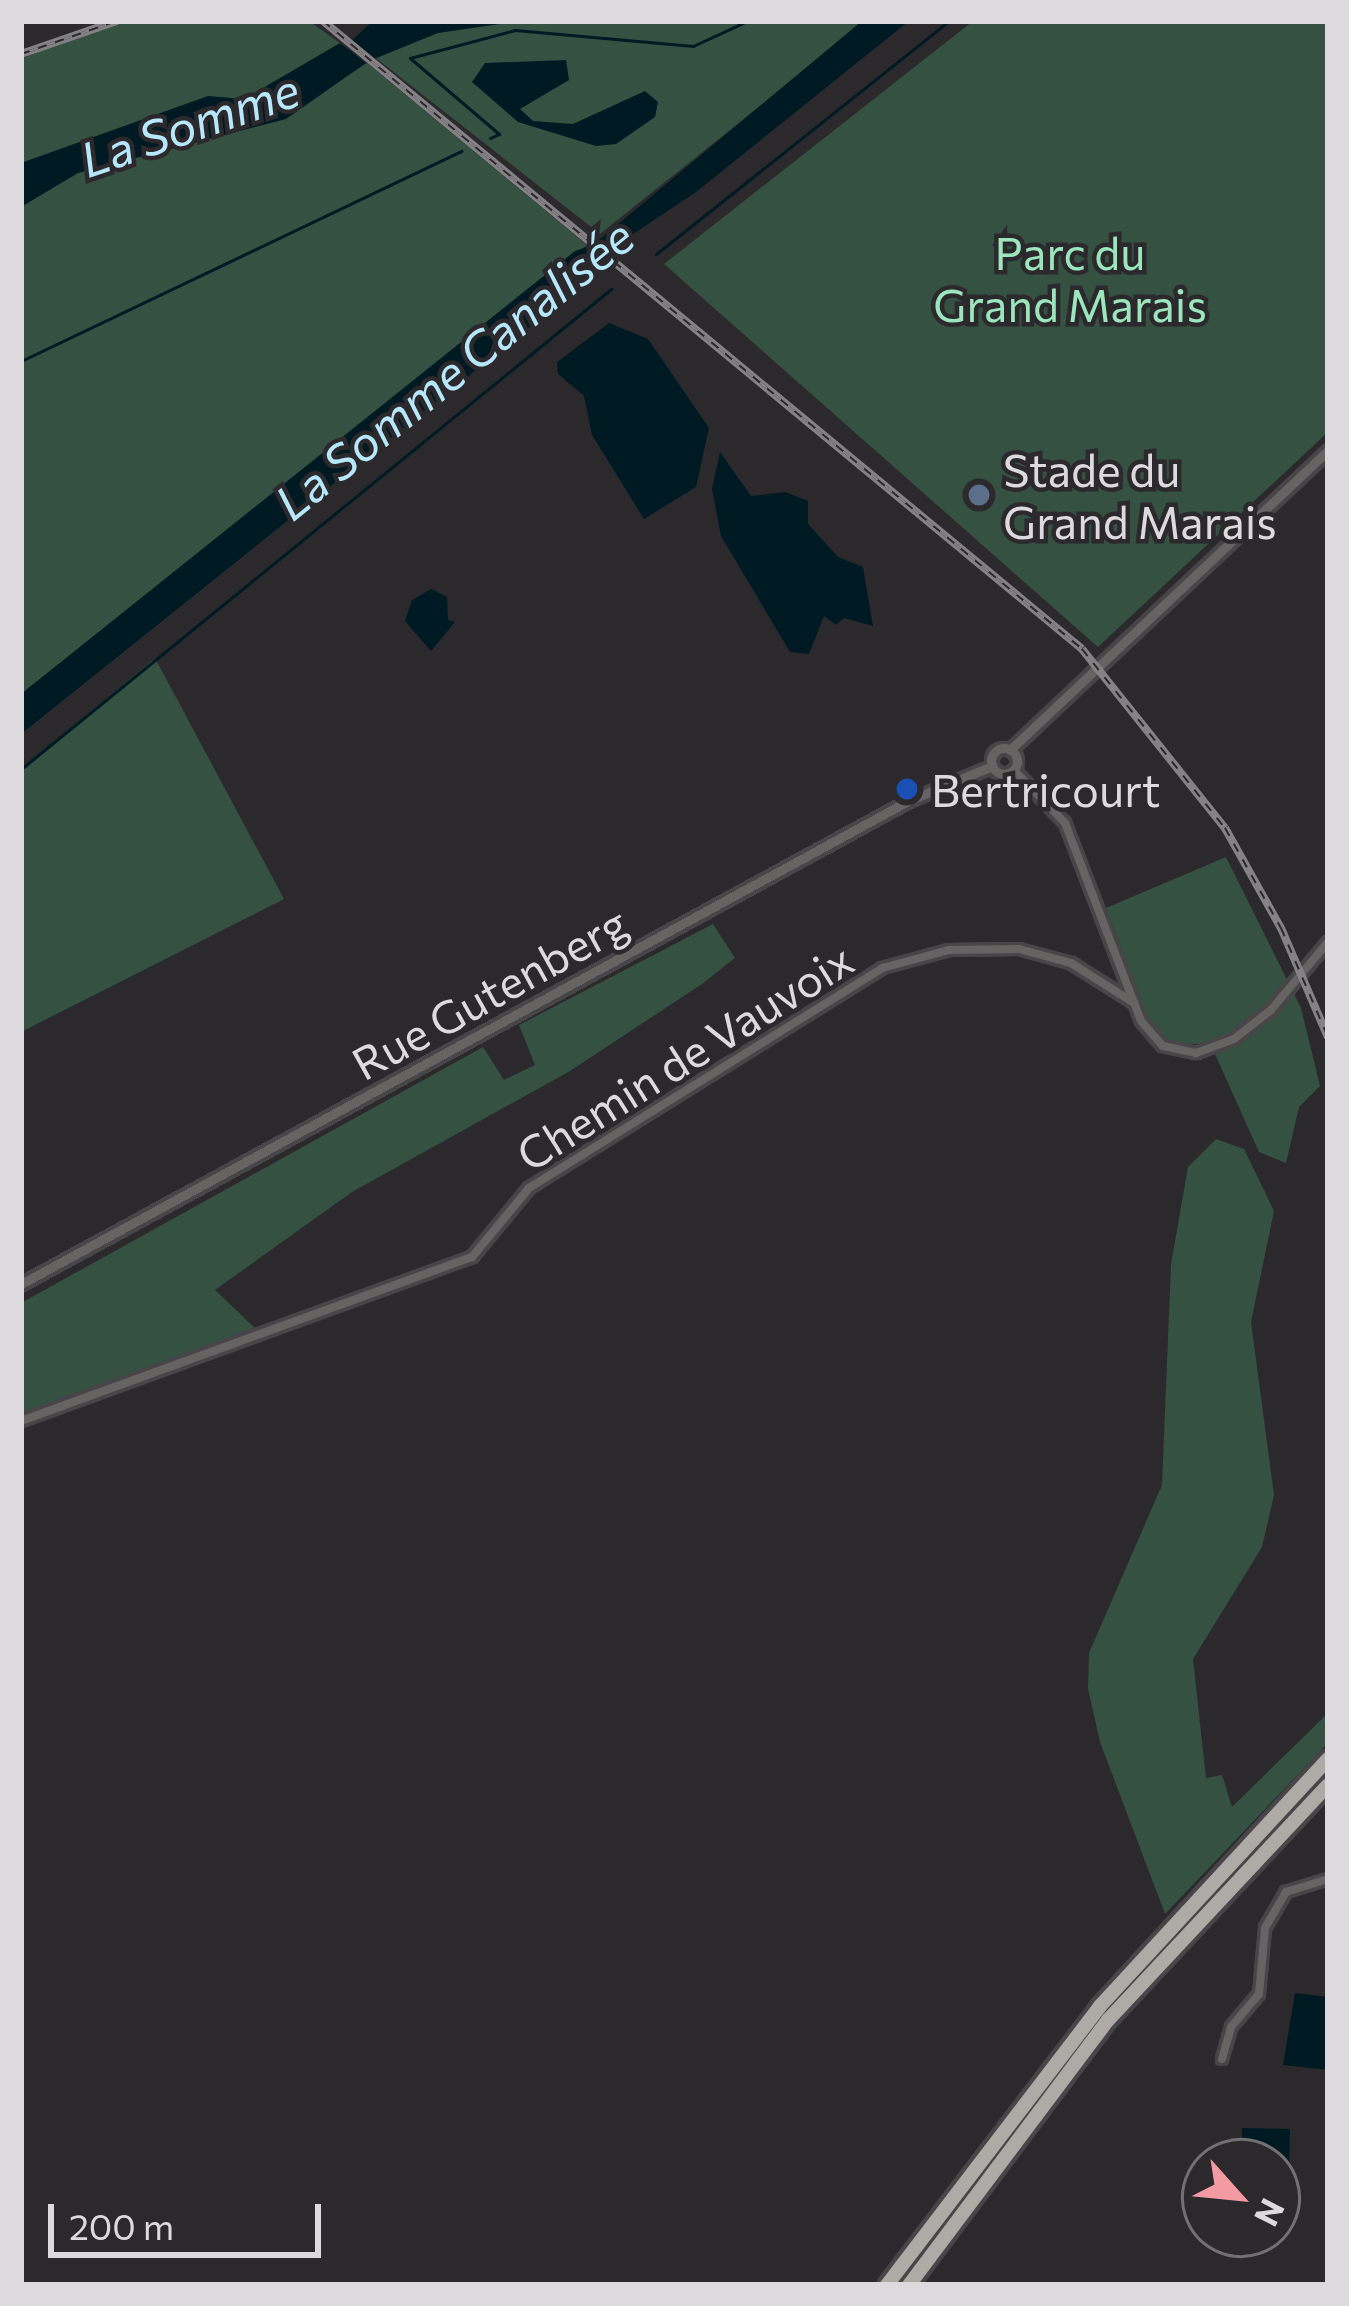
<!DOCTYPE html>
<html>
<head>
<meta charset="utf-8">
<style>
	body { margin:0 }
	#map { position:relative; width:1349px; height:2306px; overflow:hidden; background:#2c292d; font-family:Commissioner,sans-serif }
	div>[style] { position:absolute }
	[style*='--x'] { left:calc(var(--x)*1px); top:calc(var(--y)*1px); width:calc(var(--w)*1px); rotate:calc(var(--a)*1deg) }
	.green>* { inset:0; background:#345141 }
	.water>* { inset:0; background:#001a23 }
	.stream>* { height:3px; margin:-1.5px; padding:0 1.5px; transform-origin:1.5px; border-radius:1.5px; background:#001a23 }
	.roads { filter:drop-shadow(3px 0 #484549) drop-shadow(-3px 0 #484549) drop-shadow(0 3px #484549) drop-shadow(0 -3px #484549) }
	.minor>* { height:8px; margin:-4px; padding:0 4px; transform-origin:4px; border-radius:4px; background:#666462 }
	.tertiary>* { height:9px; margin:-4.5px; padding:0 4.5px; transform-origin:4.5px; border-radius:4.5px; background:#666462 }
	.tertiary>.ring { margin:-4.5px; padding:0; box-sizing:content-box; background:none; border:9px solid #666462; border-radius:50% }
	.trunk>* { height:14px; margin:-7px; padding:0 7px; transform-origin:7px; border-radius:7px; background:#aeaaa5 }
	.rail>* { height:8px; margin-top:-4px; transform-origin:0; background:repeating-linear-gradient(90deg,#2c292d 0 9px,#858285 0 18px); box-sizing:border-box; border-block:3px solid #858285 }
	.dots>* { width:33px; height:33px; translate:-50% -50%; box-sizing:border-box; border:6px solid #2c292d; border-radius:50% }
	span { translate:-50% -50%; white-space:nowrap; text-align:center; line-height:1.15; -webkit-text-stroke:9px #2c292d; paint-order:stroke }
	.park-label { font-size:45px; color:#9ce6be }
	.poi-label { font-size:45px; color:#dddadd }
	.left { translate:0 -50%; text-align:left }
	.street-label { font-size:45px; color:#dddadd }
	.water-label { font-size:48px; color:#b7e7fa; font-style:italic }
	.frame { position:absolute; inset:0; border:24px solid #dddadd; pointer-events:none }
	.north { position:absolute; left:1181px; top:2138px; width:120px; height:120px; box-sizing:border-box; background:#2c292d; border:3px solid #737073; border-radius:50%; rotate:117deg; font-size:33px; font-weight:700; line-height:48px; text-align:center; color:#dddadd }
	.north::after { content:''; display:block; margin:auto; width:42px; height:54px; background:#f49aa3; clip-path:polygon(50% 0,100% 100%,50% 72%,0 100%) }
	.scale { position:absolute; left:48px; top:2204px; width:273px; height:54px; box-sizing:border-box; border:6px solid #dddadd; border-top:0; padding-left:15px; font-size:36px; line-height:42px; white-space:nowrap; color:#dddadd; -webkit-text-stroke:9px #2c292d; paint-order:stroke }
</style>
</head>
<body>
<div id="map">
	<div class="green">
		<div style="clip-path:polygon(113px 21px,309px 21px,340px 43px,324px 67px,242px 103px,21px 169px,21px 59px)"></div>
		<div style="clip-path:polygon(509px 21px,866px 21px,600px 234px,372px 55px,434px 26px)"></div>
		<div style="clip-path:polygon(973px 21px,1328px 21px,1328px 432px,1098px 647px,664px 264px)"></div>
		<div style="clip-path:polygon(367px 63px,587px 245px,21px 694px,21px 206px,70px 169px,289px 110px)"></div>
		<div style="clip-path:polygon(155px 658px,284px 899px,21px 1032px,21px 769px)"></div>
		<div style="clip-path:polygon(1226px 857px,1301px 1008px,1320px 1086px,1299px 1107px,1286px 1163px,1259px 1152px,1210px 1043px,1179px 1045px,1153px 1032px,1106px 908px)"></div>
		<div style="clip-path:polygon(713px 924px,735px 958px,702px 984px,570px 1071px,352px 1192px,215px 1290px,257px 1330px,21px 1417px,21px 1303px,483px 1047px,504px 1080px,535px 1065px,519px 1025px)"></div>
		<div style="clip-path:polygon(1216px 1139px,1244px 1149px,1274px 1211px,1251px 1322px,1274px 1495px,1262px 1547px,1193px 1659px,1206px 1778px,1222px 1775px,1232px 1807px,1328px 1713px,1328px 1743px,1165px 1914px,1100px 1742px,1088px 1689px,1089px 1653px,1162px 1485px,1171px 1264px,1188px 1167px)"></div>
	</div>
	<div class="water">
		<div style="clip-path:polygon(373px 21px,521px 21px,438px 33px,374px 59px,352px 40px)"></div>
		<div style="clip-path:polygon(862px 21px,909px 21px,696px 192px,615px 246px,582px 285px,21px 734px,21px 694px,575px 251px,593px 245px)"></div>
		<div style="clip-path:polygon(340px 43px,366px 63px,286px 119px,78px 173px,21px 207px,21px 163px,208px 96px,244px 99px)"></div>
		<div style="clip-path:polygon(566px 60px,569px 80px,520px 109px,533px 121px,573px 124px,645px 91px,658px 102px,655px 117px,616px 144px,596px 146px,518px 122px,472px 82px,485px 63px)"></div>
		<div style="clip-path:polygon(609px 323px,648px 339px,709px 428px,696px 487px,644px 519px,592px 435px,584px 396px,558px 374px,557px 362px)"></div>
		<div style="clip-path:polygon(720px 452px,751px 496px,785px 492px,808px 501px,808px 524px,838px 557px,863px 567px,873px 626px,844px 618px,836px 625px,824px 616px,809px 654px,790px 652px,721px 536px,712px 489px)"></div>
		<div style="clip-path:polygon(431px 589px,447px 597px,448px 620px,455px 622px,431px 651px,405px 621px,412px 600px)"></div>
		<div style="clip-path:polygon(1295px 1993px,1328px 1997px,1328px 2070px,1283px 2065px)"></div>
		<div style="clip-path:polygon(1242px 2128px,1290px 2129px,1288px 2219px,1277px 2219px,1277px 2162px,1241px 2162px)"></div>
	</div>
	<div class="stream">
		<div style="--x:490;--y:138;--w:10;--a:-24"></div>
		<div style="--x:499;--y:134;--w:117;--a:-139.5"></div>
		<div style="--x:410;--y:58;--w:109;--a:-14.9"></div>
		<div style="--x:515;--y:30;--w:179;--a:5.1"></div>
		<div style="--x:693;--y:46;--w:60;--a:-24.8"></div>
		<div style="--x:656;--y:254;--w:374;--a:-38.5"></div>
		<div style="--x:21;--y:361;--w:488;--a:-25.5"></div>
		<div style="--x:21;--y:769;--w:761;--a:-39.13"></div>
	</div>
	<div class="roads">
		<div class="minor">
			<div style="--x:1014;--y:770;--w:74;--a:46.1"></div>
			<div style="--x:1065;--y:823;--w:212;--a:69"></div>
			<div style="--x:1141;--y:1021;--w:33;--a:49"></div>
			<div style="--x:1163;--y:1046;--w:34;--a:12"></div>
			<div style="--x:1196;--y:1053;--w:40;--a:-20.2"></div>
			<div style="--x:1234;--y:1039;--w:47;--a:-38.1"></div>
			<div style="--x:1271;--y:1010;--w:89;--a:-50"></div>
			<div style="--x:21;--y:1421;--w:480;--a:-20"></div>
			<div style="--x:472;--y:1257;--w:89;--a:-50.4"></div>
			<div style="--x:529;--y:1188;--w:416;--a:-31.9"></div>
			<div style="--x:882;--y:968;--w:69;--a:-15"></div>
			<div style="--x:949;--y:950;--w:70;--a:-0.8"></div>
			<div style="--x:1019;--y:949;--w:54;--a:15.1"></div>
			<div style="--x:1071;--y:963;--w:75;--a:32.4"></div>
			<div style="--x:1222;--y:2059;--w:33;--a:-74"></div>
			<div style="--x:1231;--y:2027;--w:43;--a:-49.7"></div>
			<div style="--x:1259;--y:1994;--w:66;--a:-84.8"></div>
			<div style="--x:1265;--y:1928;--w:42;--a:-59.7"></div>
			<div style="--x:1286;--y:1892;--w:44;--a:-17.2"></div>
		</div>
		<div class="tertiary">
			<div class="ring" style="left:991px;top:748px;width:17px;height:17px"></div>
			<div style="--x:1010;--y:750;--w:437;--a:-43.3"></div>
			<div style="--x:21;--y:1284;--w:1012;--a:-28.57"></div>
			<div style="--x:910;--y:800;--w:89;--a:-22.5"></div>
		</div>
		<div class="trunk">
			<div style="--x:887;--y:2285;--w:351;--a:-52.6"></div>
			<div style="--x:1100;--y:2006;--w:336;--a:-47.3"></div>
			<div style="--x:909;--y:2285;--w:333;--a:-53.1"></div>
			<div style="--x:1109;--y:2019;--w:320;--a:-46.9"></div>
		</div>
	</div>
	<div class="rail">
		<div style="--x:323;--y:21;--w:985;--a:39.6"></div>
		<div style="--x:1082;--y:649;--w:229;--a:51.4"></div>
		<div style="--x:1225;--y:828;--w:115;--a:60.8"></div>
		<div style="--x:1281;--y:928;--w:119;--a:66.7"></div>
		<div style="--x:21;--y:54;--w:102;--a:-19"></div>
	</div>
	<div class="dots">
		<div style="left:979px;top:495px;background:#5c6f8a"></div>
		<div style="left:907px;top:789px;background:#1a4fb4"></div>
	</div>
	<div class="park-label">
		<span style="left:1070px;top:278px">Parc du<br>Grand Marais</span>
	</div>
	<div class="poi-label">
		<span class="left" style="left:1003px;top:495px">Stade du<br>Grand Marais</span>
		<span class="left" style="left:931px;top:789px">Bertricourt</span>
	</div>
	<div class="street-label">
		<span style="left:489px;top:992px;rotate:-29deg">Rue Gutenberg</span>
		<span style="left:684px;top:1056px;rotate:-32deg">Chemin de Vauvoix</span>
	</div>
	<div class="water-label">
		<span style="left:189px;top:123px;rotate:-19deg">La Somme</span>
		<span style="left:453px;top:368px;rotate:-39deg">La Somme Canalisée</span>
	</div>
	<div class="frame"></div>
	<div class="north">N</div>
	<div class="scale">200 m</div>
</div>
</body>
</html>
